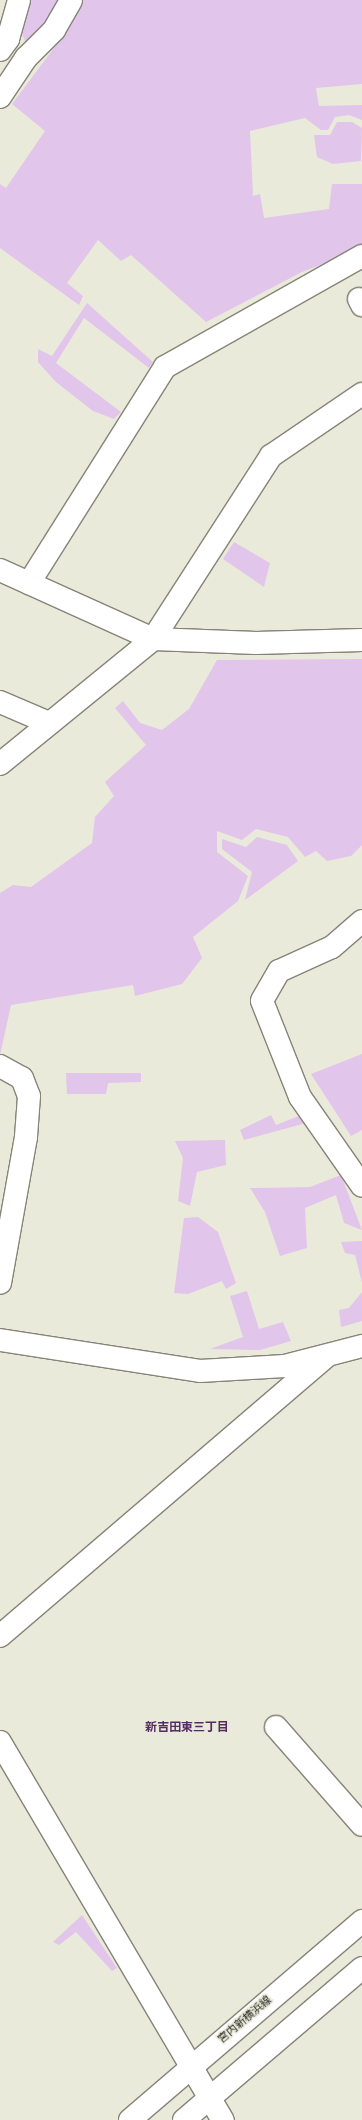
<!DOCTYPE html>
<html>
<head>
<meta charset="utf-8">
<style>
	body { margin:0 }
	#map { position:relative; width:362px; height:2120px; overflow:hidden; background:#eaeadb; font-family:"DejaVu Sans","Noto Sans JP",sans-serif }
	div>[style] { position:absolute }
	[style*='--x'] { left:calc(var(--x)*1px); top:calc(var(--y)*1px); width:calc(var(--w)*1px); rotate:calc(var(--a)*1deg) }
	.green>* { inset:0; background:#e1c5eb }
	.roads { filter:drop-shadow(1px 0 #858477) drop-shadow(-1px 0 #858477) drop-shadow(0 1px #858477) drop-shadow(0 -1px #858477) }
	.street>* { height:22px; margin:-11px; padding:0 11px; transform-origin:11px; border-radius:11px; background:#fff }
	.secondary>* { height:22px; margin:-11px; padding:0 11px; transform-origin:11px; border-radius:11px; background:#fff }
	span { translate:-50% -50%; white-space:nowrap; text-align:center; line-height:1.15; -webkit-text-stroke:3px #eaeadb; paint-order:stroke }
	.street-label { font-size:11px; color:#282722 }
	.neighbourhood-label { font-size:12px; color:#552c62; font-weight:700 }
</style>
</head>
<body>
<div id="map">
	<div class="green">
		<div style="clip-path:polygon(28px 0,58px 0,58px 8px,28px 47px,20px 30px)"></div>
		<div style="clip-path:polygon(79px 0,362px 0,362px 84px,316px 88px,319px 106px,362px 105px,362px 120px,349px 115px,335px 117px,328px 130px,321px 130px,305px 118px,250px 131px,253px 196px,260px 194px,264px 218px,329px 209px,332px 184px,362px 184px,362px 249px,302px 272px,206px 322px,131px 255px,121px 261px,98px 240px,67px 283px,83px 296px,79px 305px,0 248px,0 184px,6px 188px,45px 131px,12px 104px,57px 44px)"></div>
		<div style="clip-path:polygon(337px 122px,352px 122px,362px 128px,361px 161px,333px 164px,317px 157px,314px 135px,330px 135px)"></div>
		<div style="clip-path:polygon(87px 303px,153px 362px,149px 368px,84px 318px,56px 363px,121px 412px,114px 419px,93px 411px,56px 382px,38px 362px,38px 349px,52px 356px)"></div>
		<div style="clip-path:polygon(234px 542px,270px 563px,264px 587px,223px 559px)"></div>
		<div style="clip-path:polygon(362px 659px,362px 845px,351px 856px,327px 861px,316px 851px,305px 857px,288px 837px,256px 829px,242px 840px,217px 831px,217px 852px,248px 876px,238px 901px,193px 937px,202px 958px,182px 984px,135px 996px,133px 985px,11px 1005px,0 1055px,0 893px,13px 885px,31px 887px,92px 843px,95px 817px,114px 796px,105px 782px,146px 745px,115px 708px,123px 701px,140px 723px,162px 730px,189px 709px,217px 660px)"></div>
		<div style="clip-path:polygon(257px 837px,287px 845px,298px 861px,245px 900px,252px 872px,222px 849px,222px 839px,246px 847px)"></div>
		<div style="clip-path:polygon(362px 1054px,362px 1130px,351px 1136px,311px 1074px)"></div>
		<div style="clip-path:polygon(66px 1073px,141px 1073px,141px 1082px,108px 1083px,106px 1094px,67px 1094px)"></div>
		<div style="clip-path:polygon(271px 1115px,276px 1125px,299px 1116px,306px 1123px,244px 1140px,240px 1130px)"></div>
		<div style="clip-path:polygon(225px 1140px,226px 1165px,197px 1172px,190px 1206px,178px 1201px,183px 1158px,175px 1141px)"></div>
		<div style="clip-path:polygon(341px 1175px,362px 1230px,344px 1223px,336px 1195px,305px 1208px,307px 1248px,280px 1256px,265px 1212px,250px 1188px,310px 1187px)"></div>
		<div style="clip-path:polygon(198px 1217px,218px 1232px,236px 1283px,226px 1289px,222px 1281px,188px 1294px,174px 1293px,184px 1218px)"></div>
		<div style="clip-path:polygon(362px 1241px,362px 1283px,355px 1255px,345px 1253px,341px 1242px)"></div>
		<div style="clip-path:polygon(247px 1291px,259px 1329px,283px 1322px,291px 1341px,260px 1350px,210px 1349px,243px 1337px,230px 1296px)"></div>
		<div style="clip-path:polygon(362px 1292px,362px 1321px,341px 1327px,339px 1310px,349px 1308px)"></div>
		<div style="clip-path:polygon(82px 1915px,117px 1968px,112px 1971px,76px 1932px,59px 1945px,53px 1942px)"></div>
	</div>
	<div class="roads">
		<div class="street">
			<div style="--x:0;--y:50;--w:14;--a:-54"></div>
			<div style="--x:8;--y:39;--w:41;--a:-74.2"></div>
			<div style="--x:0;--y:97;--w:47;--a:-56.3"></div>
			<div style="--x:26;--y:58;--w:40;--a:-45"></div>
			<div style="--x:54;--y:30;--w:34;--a:-60"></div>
			<div style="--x:359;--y:299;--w:7;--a:63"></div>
			<div style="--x:0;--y:570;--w:168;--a:24.3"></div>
			<div style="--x:153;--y:639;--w:103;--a:2.2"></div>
			<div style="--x:256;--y:643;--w:106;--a:-1.6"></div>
			<div style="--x:29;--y:583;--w:255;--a:-57.8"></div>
			<div style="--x:165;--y:367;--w:226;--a:-29.4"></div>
			<div style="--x:0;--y:702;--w:53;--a:23.2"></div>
			<div style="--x:0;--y:764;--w:198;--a:-39.2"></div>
			<div style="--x:153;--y:639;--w:218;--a:-57.2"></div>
			<div style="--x:271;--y:456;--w:110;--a:-34.3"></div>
			<div style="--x:362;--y:921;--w:40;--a:139"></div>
			<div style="--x:332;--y:947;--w:58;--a:155.6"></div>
			<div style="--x:279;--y:971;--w:34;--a:120"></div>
			<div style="--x:262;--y:1001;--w:103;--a:68.4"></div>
			<div style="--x:300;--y:1097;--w:108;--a:55.1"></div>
			<div style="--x:0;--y:1066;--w:25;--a:29"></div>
			<div style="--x:22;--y:1078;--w:19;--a:69"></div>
			<div style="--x:29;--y:1096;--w:41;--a:94.2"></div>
			<div style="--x:26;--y:1137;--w:148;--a:100.1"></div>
			<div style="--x:0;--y:1340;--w:202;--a:8.8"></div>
			<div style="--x:200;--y:1371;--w:85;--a:-3.4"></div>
			<div style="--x:285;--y:1366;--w:80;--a:-14.6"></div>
			<div style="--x:0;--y:1636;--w:429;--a:-40.6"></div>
			<div style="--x:276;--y:1727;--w:130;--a:48.7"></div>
			<div style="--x:0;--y:1742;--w:439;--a:59.5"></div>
		</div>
		<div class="secondary">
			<div style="--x:130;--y:2120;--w:306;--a:-40.6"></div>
			<div style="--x:184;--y:2120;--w:234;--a:-40.5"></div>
		</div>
	</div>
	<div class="street-label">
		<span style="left:245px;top:2020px;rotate:-40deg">宮内新横浜線</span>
	</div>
	<div class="neighbourhood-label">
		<span style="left:187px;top:1728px">新吉田東三丁目</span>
	</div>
</div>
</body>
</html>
